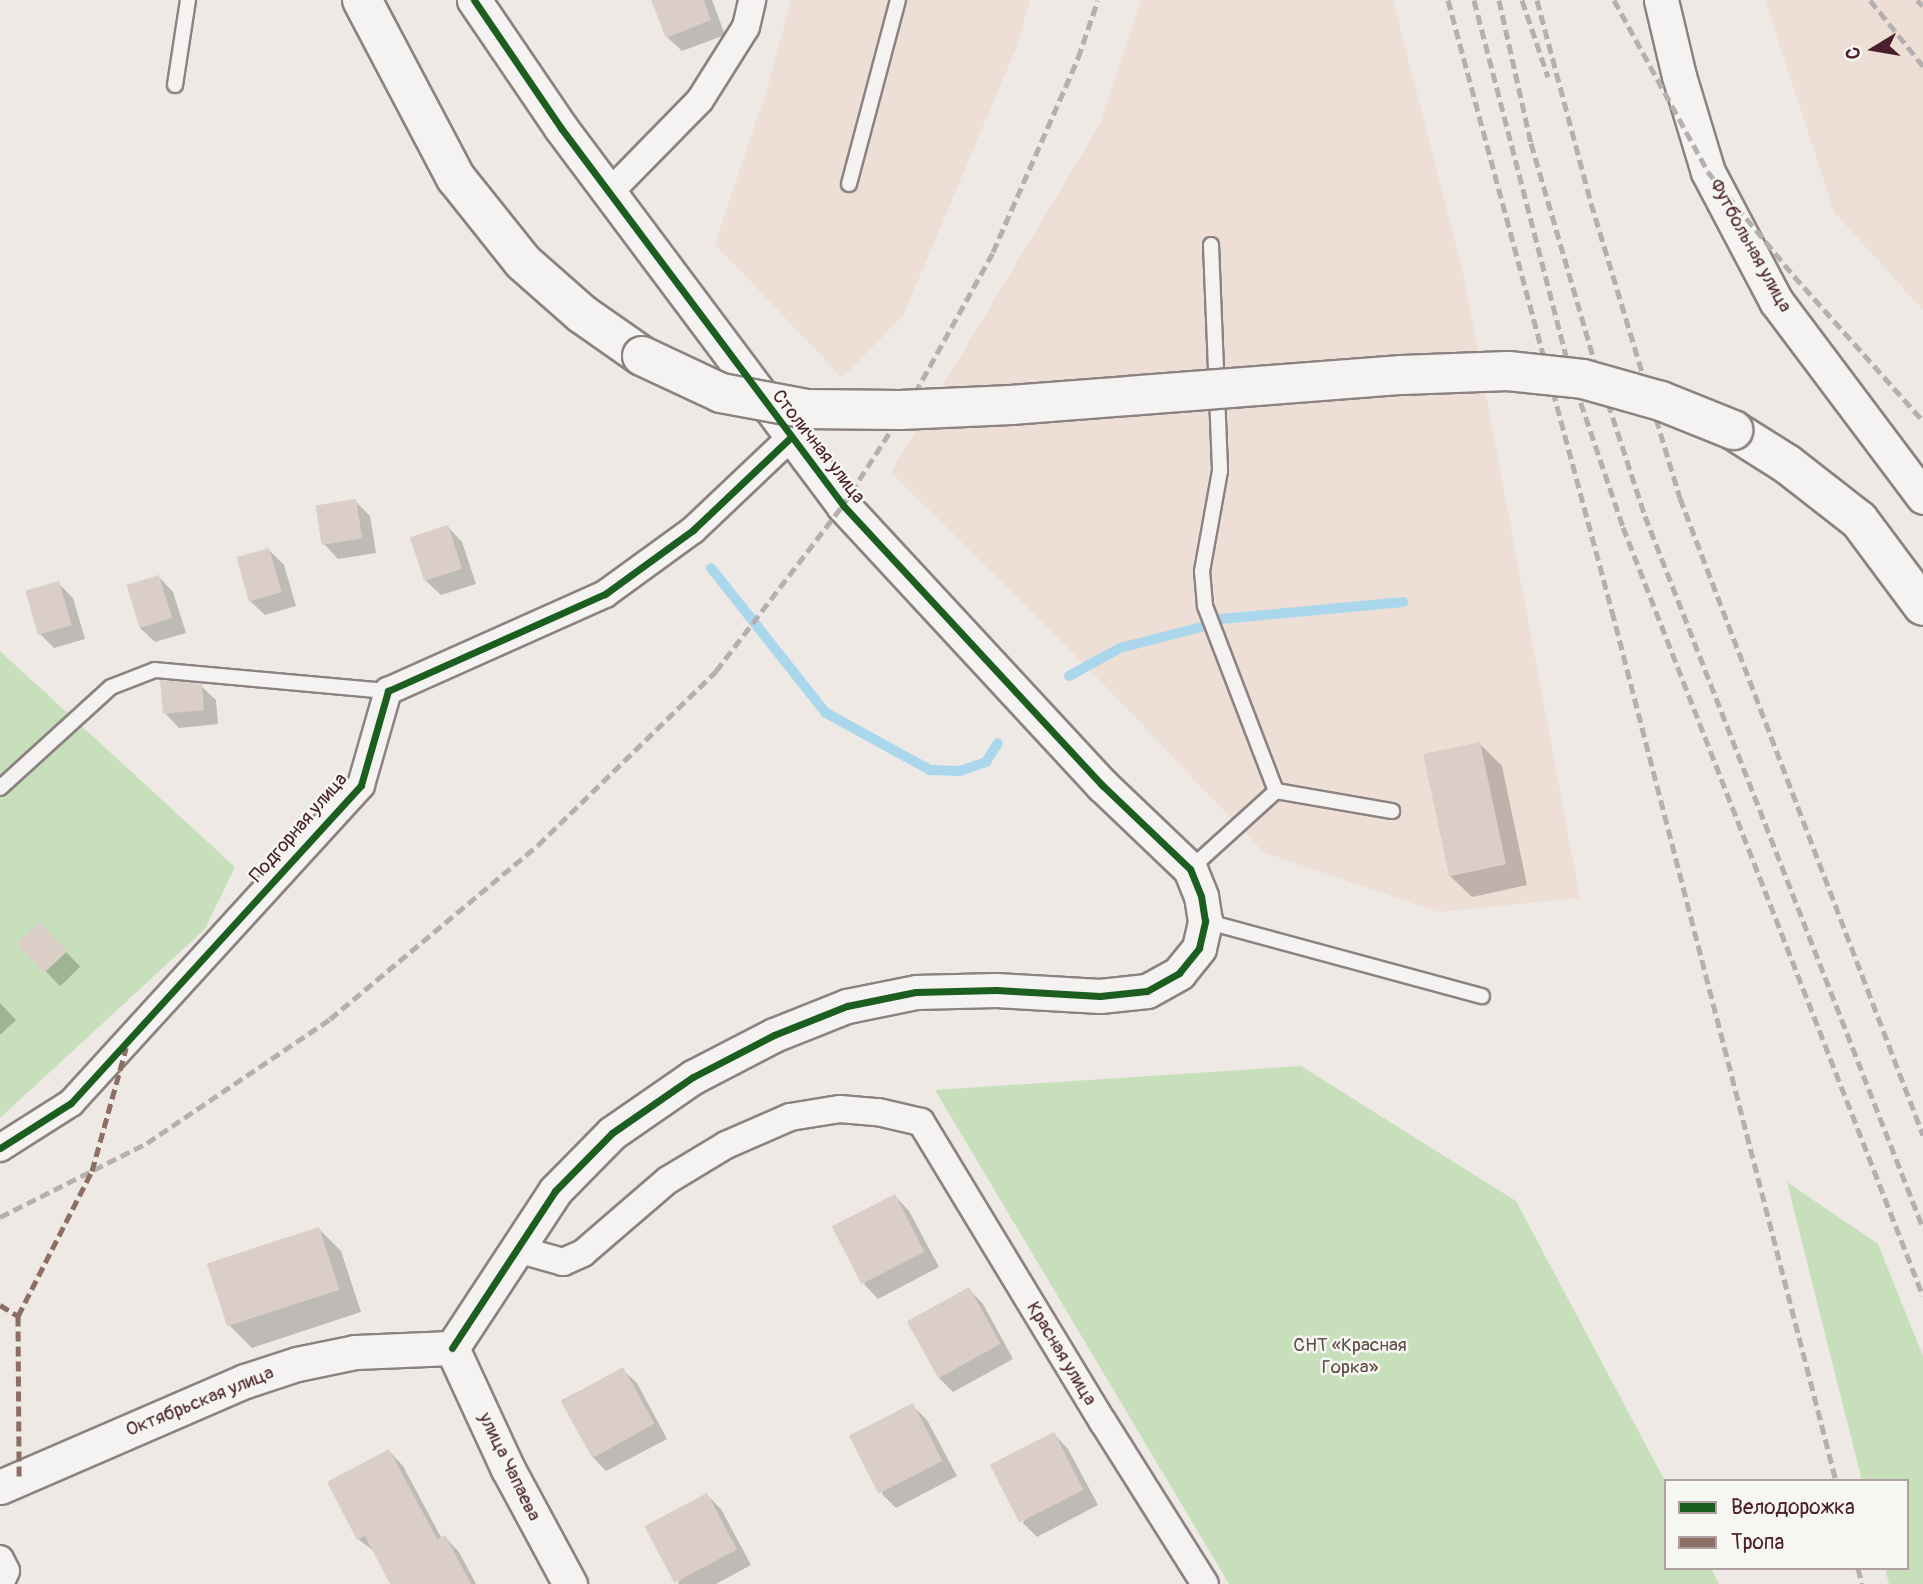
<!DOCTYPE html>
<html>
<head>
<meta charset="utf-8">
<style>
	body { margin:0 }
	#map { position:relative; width:1923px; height:1584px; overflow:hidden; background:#eee9e4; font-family:Pangolin,sans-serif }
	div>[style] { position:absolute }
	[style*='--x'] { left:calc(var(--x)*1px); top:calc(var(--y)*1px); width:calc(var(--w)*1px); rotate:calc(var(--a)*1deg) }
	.built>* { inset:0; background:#eedfd6 }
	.green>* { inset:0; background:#c7e0bb }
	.shadow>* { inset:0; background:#0003; transform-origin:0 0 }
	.stream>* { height:10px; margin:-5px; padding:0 5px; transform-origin:5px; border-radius:5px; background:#abd7ec }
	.building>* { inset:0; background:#dacec7; transform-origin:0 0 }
	.roads { filter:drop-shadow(2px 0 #8c8282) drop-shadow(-2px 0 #8c8282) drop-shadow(0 2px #8c8282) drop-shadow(0 -2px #8c8282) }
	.service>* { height:14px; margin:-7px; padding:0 7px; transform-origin:7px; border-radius:7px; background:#f4f3f1 }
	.minor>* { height:26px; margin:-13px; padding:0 13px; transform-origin:13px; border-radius:13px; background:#f4f3f1 }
	.tertiary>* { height:33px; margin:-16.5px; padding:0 16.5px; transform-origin:16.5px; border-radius:16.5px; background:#f4f3f1 }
	.primary>* { height:38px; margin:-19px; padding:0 19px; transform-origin:19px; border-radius:19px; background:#f4f3f1 }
	.rail>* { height:5px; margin-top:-2.5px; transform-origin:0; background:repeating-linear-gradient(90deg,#b5b0af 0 10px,transparent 0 15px) }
	.bridges { filter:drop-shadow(2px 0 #8c8282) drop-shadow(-2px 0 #8c8282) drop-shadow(0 2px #8c8282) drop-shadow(0 -2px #8c8282) }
	.primary-bridge>* { height:38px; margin:-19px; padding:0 19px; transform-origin:19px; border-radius:19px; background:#f4f3f1 }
	.quiet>* { height:5px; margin-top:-2.5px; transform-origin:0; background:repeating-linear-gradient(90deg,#8d6e63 0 10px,transparent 0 15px) }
	.cycleway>* { height:7px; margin:-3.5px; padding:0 3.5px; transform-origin:3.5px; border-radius:3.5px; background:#1b5e20 }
	span { translate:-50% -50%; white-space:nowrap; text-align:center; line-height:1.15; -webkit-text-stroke:5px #f6f6f2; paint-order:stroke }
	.street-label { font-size:19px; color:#4a1f2b }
	.park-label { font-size:19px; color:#614d47 }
	.legend { position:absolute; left:1664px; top:1479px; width:245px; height:91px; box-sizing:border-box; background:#f6f6f2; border:2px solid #b1a0a2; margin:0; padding:9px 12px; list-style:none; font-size:21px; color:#4a1f2b }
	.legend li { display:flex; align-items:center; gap:14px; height:35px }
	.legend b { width:35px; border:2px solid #b1a0a2 }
	.north { position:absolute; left:1839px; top:14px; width:70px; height:70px; -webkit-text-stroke:5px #f6f6f2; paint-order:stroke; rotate:259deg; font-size:19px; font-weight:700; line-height:28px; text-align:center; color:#4a1f2b }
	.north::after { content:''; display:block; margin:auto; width:24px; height:32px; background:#4a1f2b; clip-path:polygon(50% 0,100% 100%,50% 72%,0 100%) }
</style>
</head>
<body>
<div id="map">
	<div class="built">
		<div style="clip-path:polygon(791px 0,1030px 0,1017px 46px,903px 316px,842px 378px,715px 244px,768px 86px)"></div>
		<div style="clip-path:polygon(1141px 0,1393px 0,1464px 277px,1580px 898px,1438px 912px,1263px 852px,1089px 669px,891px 472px,1100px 124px)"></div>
		<div style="clip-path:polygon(1765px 0,1923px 0,1923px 310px,1834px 212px)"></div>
	</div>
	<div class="green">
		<div style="clip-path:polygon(0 651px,235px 867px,205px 929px,0 1118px)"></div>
		<div style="clip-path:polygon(1301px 1066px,1516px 1201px,1666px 1483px,1666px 1568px,1711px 1568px,1719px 1584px,1229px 1584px,935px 1090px)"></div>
		<div style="clip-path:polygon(1787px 1182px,1878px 1244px,1923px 1356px,1923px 1584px,1889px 1584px,1885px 1568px,1907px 1568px,1907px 1481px,1862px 1481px)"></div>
	</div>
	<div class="shadow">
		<div style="clip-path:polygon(653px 0,712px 0,725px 35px,682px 51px,667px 37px)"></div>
		<div style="clip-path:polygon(355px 501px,370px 516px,376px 553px,338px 559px,324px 544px)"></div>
		<div style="clip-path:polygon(448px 527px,462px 542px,476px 584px,441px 595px,426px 581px)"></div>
		<div style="clip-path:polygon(269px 550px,284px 565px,296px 606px,265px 615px,250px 601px)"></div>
		<div style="clip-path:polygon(159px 577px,173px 592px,186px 633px,155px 642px,140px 628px)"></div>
		<div style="clip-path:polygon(58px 583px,73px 598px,85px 639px,54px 648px,40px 634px)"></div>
		<div style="clip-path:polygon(201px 686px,216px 700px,218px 724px,179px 728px,165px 713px)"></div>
		<div style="clip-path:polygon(1480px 744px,1502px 766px,1527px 885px,1472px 897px,1449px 875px)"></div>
		<div style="left:40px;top:925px;width:58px;height:28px;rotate:46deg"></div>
		<div style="clip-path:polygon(0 1003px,16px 1020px,0 1035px)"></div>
		<div style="clip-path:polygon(895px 1196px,909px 1211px,939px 1267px,878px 1299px,864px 1284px)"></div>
		<div style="clip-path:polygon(319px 1229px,341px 1251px,361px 1312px,252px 1348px,230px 1326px)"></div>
		<div style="clip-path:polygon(969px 1289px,983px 1304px,1013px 1359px,953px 1392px,938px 1377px)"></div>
		<div style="clip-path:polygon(622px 1369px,637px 1383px,667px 1439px,606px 1471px,592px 1456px,562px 1400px)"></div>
		<div style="clip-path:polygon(913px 1406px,927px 1420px,957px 1476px,896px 1508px,882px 1494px)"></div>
		<div style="clip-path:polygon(1054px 1434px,1068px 1449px,1098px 1505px,1037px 1537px,1023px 1523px)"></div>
		<div style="clip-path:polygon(389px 1451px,403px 1466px,442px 1539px,445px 1537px,459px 1552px,476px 1584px,392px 1584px,375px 1552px,358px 1539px)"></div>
		<div style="clip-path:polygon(707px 1495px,721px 1509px,751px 1565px,716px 1584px,678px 1584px)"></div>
	</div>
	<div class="stream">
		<div style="--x:711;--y:568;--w:185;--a:51.6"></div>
		<div style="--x:826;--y:713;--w:119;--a:28.7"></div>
		<div style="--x:930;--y:770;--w:30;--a:2"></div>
		<div style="--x:960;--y:771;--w:28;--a:-19"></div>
		<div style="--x:986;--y:762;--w:22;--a:-58"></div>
		<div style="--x:1221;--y:619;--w:183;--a:-5.3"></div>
		<div style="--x:1069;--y:676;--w:58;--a:-28.8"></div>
		<div style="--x:1120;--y:648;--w:84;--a:-14.5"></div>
	</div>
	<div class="building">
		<div style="clip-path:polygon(651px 0,704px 0,711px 20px,666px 38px)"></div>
		<div style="left:356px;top:499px;width:40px;height:41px;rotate:81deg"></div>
		<div style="left:448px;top:525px;width:46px;height:40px;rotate:72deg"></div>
		<div style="left:269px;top:548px;width:46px;height:34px;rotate:74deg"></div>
		<div style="left:159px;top:575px;width:45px;height:34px;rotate:73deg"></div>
		<div style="left:59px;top:581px;width:46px;height:35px;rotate:74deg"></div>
		<div style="clip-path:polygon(160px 680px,202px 684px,204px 710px,163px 714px)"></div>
		<div style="left:1480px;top:742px;width:125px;height:58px;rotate:78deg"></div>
		<div style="left:40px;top:922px;width:40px;height:32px;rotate:47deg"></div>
		<div style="left:895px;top:1194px;width:65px;height:71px;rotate:63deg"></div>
		<div style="left:319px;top:1227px;width:66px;height:118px;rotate:72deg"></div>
		<div style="left:969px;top:1287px;width:65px;height:71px;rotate:61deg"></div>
		<div style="left:623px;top:1367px;width:65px;height:71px;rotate:61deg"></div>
		<div style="left:913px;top:1403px;width:65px;height:72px;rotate:63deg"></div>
		<div style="left:1054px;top:1432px;width:65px;height:72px;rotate:63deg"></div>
		<div style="clip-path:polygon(389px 1449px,437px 1539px,445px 1535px,471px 1584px,390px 1584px,365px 1536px,357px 1540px,327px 1482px)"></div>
		<div style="left:707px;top:1493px;width:64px;height:71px;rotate:62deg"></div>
	</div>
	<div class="roads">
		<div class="service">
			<div style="--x:175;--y:85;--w:86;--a:-81.3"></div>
			<div style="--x:849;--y:184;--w:190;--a:-75.1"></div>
			<div style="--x:1211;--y:245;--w:226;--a:87.7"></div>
			<div style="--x:1220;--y:471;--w:102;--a:100.2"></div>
			<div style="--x:1202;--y:571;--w:35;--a:85"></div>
			<div style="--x:1205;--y:606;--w:198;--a:69"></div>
			<div style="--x:1276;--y:791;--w:118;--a:9.8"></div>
			<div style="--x:0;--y:788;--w:150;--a:-42.3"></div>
			<div style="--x:111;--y:687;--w:47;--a:-21.1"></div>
			<div style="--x:155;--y:670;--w:234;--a:5.2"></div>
			<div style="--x:1190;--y:869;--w:116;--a:-42.2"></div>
			<div style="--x:1205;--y:921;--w:287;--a:15.2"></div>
		</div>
		<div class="minor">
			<div style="--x:609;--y:193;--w:130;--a:-45.6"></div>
			<div style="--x:700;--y:100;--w:86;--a:-57.8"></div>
			<div style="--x:746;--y:27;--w:28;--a:-77"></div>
			<div style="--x:0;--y:1148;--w:84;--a:-32.4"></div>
			<div style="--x:71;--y:1103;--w:430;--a:-47.6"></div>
			<div style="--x:361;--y:785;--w:98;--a:-74"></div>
			<div style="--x:388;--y:691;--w:238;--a:-24.1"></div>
			<div style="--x:605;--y:594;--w:109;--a:-36"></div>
			<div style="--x:693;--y:530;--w:134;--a:-43.5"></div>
			<div style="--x:517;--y:1249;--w:48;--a:15.8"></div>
			<div style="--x:563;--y:1262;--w:22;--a:-24"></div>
			<div style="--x:583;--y:1253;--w:112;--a:-40.7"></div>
			<div style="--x:668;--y:1180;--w:68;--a:-31.1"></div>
			<div style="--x:726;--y:1145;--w:70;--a:-23.6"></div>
			<div style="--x:790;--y:1117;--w:51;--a:-9.1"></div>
			<div style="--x:840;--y:1109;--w:38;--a:5"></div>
			<div style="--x:878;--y:1112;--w:44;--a:13.1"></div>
			<div style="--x:921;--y:1122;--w:351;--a:58.8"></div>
			<div style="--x:1103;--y:1422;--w:191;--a:57.8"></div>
			<div style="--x:0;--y:1559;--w:13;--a:63"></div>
			<div style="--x:6;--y:1571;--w:14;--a:115"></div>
		</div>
		<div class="tertiary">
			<div style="--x:1661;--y:0;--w:78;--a:76.7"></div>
			<div style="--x:1679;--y:76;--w:100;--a:73.2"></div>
			<div style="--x:1708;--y:172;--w:146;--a:62.2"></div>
			<div style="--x:1776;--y:301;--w:245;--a:53.1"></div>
			<div style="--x:452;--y:1348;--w:188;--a:-56.7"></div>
			<div style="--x:555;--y:1191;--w:81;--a:-45.5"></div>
			<div style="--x:612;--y:1133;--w:98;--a:-34.7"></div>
			<div style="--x:693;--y:1077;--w:91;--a:-27.4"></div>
			<div style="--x:774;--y:1035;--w:79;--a:-21.7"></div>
			<div style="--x:847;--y:1006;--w:70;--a:-11.5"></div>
			<div style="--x:916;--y:992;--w:80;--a:-1.4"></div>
			<div style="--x:996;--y:990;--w:104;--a:3.3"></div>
			<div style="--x:1100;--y:996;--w:47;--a:-6.1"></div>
			<div style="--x:1147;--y:991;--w:37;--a:-29"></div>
			<div style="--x:1179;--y:973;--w:32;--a:-51"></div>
			<div style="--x:1199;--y:948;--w:28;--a:-77"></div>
			<div style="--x:1205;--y:921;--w:25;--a:-99"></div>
			<div style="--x:1201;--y:896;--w:29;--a:-112"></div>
			<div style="--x:1190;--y:869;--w:122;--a:-136.3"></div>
			<div style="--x:1102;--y:785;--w:381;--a:-132.8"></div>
			<div style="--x:843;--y:505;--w:471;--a:-126.8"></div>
			<div style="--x:561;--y:128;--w:155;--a:-124.2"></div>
			<div style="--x:452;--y:1348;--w:133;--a:65.2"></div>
			<div style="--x:508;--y:1469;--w:131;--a:61.7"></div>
			<div style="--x:0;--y:1487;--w:267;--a:-23.4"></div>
			<div style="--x:245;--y:1381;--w:55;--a:-18.1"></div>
			<div style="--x:297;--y:1364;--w:59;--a:-11.7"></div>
			<div style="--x:355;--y:1352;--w:97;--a:-2.4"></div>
		</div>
		<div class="primary">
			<div style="--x:362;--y:0;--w:201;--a:62.2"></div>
			<div style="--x:456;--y:178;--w:107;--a:51.4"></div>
			<div style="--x:523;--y:262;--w:79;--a:41.4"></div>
			<div style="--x:582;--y:314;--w:73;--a:35"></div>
			<div style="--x:1733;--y:430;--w:64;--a:32.2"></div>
			<div style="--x:1787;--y:464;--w:91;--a:37.9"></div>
			<div style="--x:1859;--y:520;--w:107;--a:53.3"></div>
		</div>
	</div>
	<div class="rail">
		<div style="--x:1448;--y:0;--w:633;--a:74.98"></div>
		<div style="--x:1612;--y:611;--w:898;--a:75.56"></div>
		<div style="--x:1474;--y:0;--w:386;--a:75.5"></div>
		<div style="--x:1571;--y:374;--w:162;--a:71.2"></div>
		<div style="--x:1623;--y:527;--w:825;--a:68.69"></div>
		<div style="--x:1499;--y:0;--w:147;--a:77.4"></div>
		<div style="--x:1531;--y:143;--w:226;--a:73.8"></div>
		<div style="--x:1594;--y:360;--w:164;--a:71.9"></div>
		<div style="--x:1645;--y:516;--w:764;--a:68.67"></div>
		<div style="--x:1522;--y:0;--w:81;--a:71.3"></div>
		<div style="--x:1537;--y:0;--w:210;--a:75.1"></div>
		<div style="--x:1591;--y:203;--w:308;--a:73.2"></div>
		<div style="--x:1680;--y:498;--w:682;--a:69.12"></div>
		<div style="--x:1614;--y:0;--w:196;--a:61.3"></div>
		<div style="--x:1708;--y:172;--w:135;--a:50.4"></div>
		<div style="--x:1794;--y:276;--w:194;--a:48.3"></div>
		<div style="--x:1870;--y:0;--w:85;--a:51.2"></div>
		<div style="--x:1917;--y:0;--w:8;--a:45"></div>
		<div style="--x:0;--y:1217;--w:165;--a:-26.7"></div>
		<div style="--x:147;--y:1143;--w:221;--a:-34.1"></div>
		<div style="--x:330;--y:1019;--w:271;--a:-39.9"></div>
		<div style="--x:538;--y:845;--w:249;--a:-44.3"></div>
		<div style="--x:716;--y:671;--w:209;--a:-52.6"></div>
		<div style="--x:843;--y:505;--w:133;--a:-57.3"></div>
		<div style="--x:915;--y:393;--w:161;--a:-61"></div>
		<div style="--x:993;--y:252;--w:212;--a:-66.3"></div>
		<div style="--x:1078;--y:58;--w:61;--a:-71"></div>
		<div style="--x:1858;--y:1568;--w:16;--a:76"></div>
	</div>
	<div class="bridges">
		<div class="primary-bridge">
			<div style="--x:642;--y:356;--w:87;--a:25.1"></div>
			<div style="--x:721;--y:393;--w:87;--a:10.5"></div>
			<div style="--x:807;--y:409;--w:93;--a:0.6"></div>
			<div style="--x:900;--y:410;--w:111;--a:-2.6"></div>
			<div style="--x:1011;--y:405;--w:392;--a:-4.4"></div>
			<div style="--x:1402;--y:375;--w:106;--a:-2.2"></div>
			<div style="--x:1508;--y:371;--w:75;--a:6.1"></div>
			<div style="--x:1583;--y:379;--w:81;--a:15.8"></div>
			<div style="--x:1661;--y:401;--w:78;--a:21.9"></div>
		</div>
	</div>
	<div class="quiet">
		<div style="--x:0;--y:1305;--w:21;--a:31"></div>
		<div style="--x:18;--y:1316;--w:163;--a:89.6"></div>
		<div style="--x:18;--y:1316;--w:163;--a:-63"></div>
		<div style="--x:92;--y:1171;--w:128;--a:-74.5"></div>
	</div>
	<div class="cycleway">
		<div style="--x:0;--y:1148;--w:84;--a:-32.4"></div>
		<div style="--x:71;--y:1103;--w:430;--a:-47.6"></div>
		<div style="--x:361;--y:785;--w:98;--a:-74"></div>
		<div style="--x:388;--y:691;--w:238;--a:-24.1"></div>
		<div style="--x:605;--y:594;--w:109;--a:-36"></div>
		<div style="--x:693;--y:530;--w:134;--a:-43.5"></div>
		<div style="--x:452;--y:1348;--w:188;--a:-56.7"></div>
		<div style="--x:555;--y:1191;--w:81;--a:-45.5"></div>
		<div style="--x:612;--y:1133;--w:98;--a:-34.7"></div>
		<div style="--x:693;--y:1077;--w:91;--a:-27.4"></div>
		<div style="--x:774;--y:1035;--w:79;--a:-21.7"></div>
		<div style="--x:847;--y:1006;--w:70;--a:-11.5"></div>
		<div style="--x:916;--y:992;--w:80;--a:-1.4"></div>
		<div style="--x:996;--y:990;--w:104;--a:3.3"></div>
		<div style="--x:1100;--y:996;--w:47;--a:-6.1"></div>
		<div style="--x:1147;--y:991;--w:37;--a:-29"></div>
		<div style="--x:1179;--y:973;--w:32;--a:-51"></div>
		<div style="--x:1199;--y:948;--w:28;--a:-77"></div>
		<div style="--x:1205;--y:921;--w:25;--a:-99"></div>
		<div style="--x:1201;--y:896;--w:29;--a:-112"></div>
		<div style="--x:1190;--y:869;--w:122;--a:-136.3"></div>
		<div style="--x:1102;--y:785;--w:381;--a:-132.8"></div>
		<div style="--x:843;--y:505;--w:471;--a:-126.8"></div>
		<div style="--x:561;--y:128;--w:155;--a:-124.2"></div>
	</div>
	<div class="street-label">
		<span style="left:1750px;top:246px;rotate:61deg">Футбольная улица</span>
		<span style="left:818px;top:447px;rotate:52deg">Столичная улица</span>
		<span style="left:299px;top:828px;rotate:-49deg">Подгорная улица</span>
		<span style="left:1061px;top:1354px;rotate:59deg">Красная улица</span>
		<span style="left:200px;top:1402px;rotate:-22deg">Октябрьская улица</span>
		<span style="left:509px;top:1467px;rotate:64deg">улица Чапаева</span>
	</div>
	<div class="park-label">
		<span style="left:1350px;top:1357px">СНТ «Красная<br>Горка»</span>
	</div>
	<ul class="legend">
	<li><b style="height:9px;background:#1b5e20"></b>Велодорожка</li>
	<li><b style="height:9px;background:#8d6e63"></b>Тропа</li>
	</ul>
	<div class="north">С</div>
</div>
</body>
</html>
